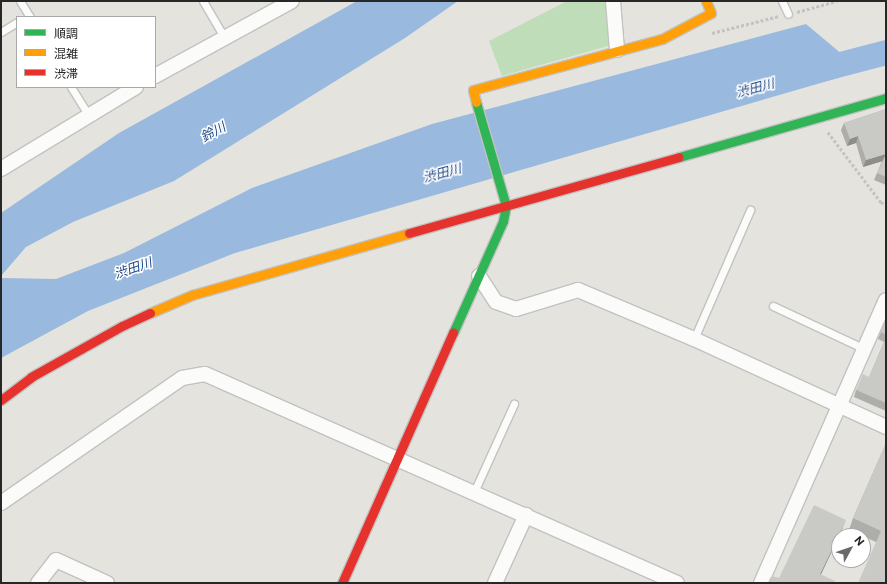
<!DOCTYPE html>
<html>
<head>
<meta charset="utf-8">
<style>
	body { margin:0 }
	#map { position:relative; width:887px; height:584px; overflow:hidden; background:#e4e3de; font-family:Commissioner,"Noto Sans JP",sans-serif }
	div>[style] { position:absolute }
	[style*='--x'] { left:calc(var(--x)*1px); top:calc(var(--y)*1px); width:calc(var(--w)*1px); rotate:calc(var(--a)*1deg) }
	.green>* { inset:0; background:#c0ddba }
	.water>* { inset:0; background:#99bade }
	.river>* { height:25px; margin:-12.5px; padding:0 12.5px; transform-origin:12.5px; border-radius:12.5px; background:#99bade }
	.path>* { height:2.5px; margin-top:-1.25px; transform-origin:0; background:repeating-linear-gradient(90deg,#c3c3c2 0 3px,transparent 0 5px) }
	.roads { filter:drop-shadow(1px 0 #c2c2c2) drop-shadow(-1px 0 #c2c2c2) drop-shadow(0 1px #c2c2c2) drop-shadow(0 -1px #c2c2c2) }
	.lane>* { height:7px; margin:-3.5px; padding:0 3.5px; transform-origin:3.5px; border-radius:3.5px; background:#fbfbfa }
	.street>* { height:14px; margin:-7px; padding:0 7px; transform-origin:7px; border-radius:7px; background:#fbfbfa }
	.fast>* { height:9px; margin:-4.5px; padding:0 4.5px; transform-origin:4.5px; border-radius:4.5px; background:#30b455 }
	.slow>* { height:9px; margin:-4.5px; padding:0 4.5px; transform-origin:4.5px; border-radius:4.5px; background:#ff9f0a }
	.jam>* { height:9px; margin:-4.5px; padding:0 4.5px; transform-origin:4.5px; border-radius:4.5px; background:#e5322d }
	.wall>* { inset:0; background:#adada9 }
	.shaded-wall>* { inset:0; background:#8d8d8a }
	.building>* { inset:0; background:#c9c9c5 }
	span { translate:-50% -50%; white-space:nowrap; text-align:center; line-height:1.15; -webkit-text-stroke:3px #fff; paint-order:stroke }
	.water-label { font-size:13px; color:#1d4684; font-style:italic }
	.frame { position:absolute; inset:0; border:2px solid #272727; pointer-events:none }
	.legend { position:absolute; left:16px; top:16px; width:140px; height:72px; box-sizing:border-box; background:#fff; border:1px solid #a9a9a9; margin:0; padding:5px 7px; list-style:none; font-size:12px; color:#272727 }
	.legend li { display:flex; align-items:center; gap:8px; height:20px }
	.legend b { width:20px; border:1px solid #a9a9a9 }
	.north { position:absolute; left:831px; top:528px; width:40px; height:40px; box-sizing:border-box; background:#fff; border:1px solid #a9a9a9; border-radius:50%; rotate:50deg; font-size:11px; font-weight:700; line-height:16px; text-align:center; color:#272727 }
	.north::after { content:''; display:block; margin:auto; width:14px; height:18px; background:#696967; clip-path:polygon(50% 0,100% 100%,50% 72%,0 100%) }
</style>
</head>
<body>
<div id="map">
	<div class="green">
		<div style="clip-path:polygon(567px 1px,608px 1px,608px 46px,502px 76px,489px 41px)"></div>
	</div>
	<div class="water">
		<div style="clip-path:polygon(357px 1px,458px 1px,405px 38px,174px 181px,73px 222px,26px 247px,1px 276px,1px 213px,119px 133px)"></div>
		<div style="clip-path:polygon(806px 24px,862px 71px,235px 253px,88px 311px,1px 358px,1px 278px,56px 279px,124px 253px,252px 188px,432px 124px)"></div>
	</div>
	<div class="river">
		<div style="--x:817;--y:70;--w:71;--a:-14.6"></div>
	</div>
	<div class="path">
		<div style="--x:797;--y:12;--w:41;--a:-15.4"></div>
		<div style="--x:712;--y:33;--w:69;--a:-14.2"></div>
		<div style="--x:828;--y:132;--w:88;--a:52.9"></div>
		<div style="--x:881;--y:202;--w:6;--a:31"></div>
	</div>
	<div class="roads">
		<div class="lane">
			<div style="--x:20;--y:1;--w:19;--a:58"></div>
			<div style="--x:203;--y:1;--w:42;--a:59.7"></div>
			<div style="--x:782;--y:1;--w:14;--a:65"></div>
			<div style="--x:1;--y:32;--w:19;--a:-32"></div>
			<div style="--x:71;--y:87;--w:32;--a:58"></div>
			<div style="--x:773;--y:306;--w:102;--a:25.1"></div>
			<div style="--x:694;--y:339;--w:141;--a:-66.5"></div>
			<div style="--x:474;--y:492;--w:97;--a:-65.6"></div>
		</div>
		<div class="street">
			<div style="--x:613;--y:1;--w:49;--a:85.3"></div>
			<div style="--x:155;--y:76;--w:156;--a:-28.7"></div>
			<div style="--x:1;--y:169;--w:158;--a:-31.3"></div>
			<div style="--x:479;--y:276;--w:31;--a:57"></div>
			<div style="--x:496;--y:302;--w:21;--a:19"></div>
			<div style="--x:516;--y:309;--w:65;--a:-17"></div>
			<div style="--x:578;--y:290;--w:126;--a:22.9"></div>
			<div style="--x:694;--y:339;--w:211;--a:24.6"></div>
			<div style="--x:1;--y:503;--w:220;--a:-34.6"></div>
			<div style="--x:182;--y:378;--w:23;--a:-10"></div>
			<div style="--x:205;--y:374;--w:516;--a:23.88"></div>
			<div style="--x:38;--y:583;--w:29;--a:-52"></div>
			<div style="--x:56;--y:560;--w:56;--a:24.3"></div>
			<div style="--x:495;--y:583;--w:75;--a:-65.5"></div>
			<div style="--x:761;--y:583;--w:309;--a:-66.2"></div>
		</div>
		<div class="fast">
			<div style="--x:679;--y:157;--w:215;--a:-15.9"></div>
			<div style="--x:453;--y:333;--w:123;--a:-65.9"></div>
			<div style="--x:503;--y:221;--w:15;--a:-79"></div>
			<div style="--x:506;--y:206;--w:108;--a:-106.1"></div>
		</div>
		<div class="slow">
			<div style="--x:476;--y:102;--w:12;--a:-104"></div>
			<div style="--x:473;--y:90;--w:196;--a:-15.1"></div>
			<div style="--x:662;--y:39;--w:55;--a:-28"></div>
			<div style="--x:711;--y:13;--w:13;--a:-113"></div>
			<div style="--x:150;--y:313;--w:46;--a:-23.2"></div>
			<div style="--x:192;--y:295;--w:226;--a:-15.9"></div>
		</div>
		<div class="jam">
			<div style="--x:409;--y:233;--w:280;--a:-15.7"></div>
			<div style="--x:1;--y:400;--w:38;--a:-37"></div>
			<div style="--x:31;--y:377;--w:104;--a:-29.3"></div>
			<div style="--x:122;--y:326;--w:31;--a:-25"></div>
			<div style="--x:342;--y:583;--w:274;--a:-66.1"></div>
		</div>
	</div>
	<div class="wall">
		<div style="clip-path:polygon(886px 109px,886px 185px,874px 180px,882px 161px,863px 167px,856px 143px,847px 146px,841px 130px,844px 123px)"></div>
		<div style="clip-path:polygon(886px 320px,886px 411px,854px 397px,856px 390px,869px 377px,884px 342px,878px 339px)"></div>
		<div style="clip-path:polygon(886px 443px,886px 583px,876px 542px,849px 530px,853px 518px)"></div>
	</div>
	<div class="shaded-wall">
		<div style="clip-path:polygon(858px 136px,856px 143px,847px 146px,850px 139px)"></div>
		<div style="clip-path:polygon(886px 154px,883px 161px,863px 167px,866px 160px)"></div>
		<div style="clip-path:polygon(846px 520px,841px 532px,817px 583px,820px 574px)"></div>
	</div>
	<div class="building">
		<div style="clip-path:polygon(886px 109px,886px 177px,877px 173px,886px 154px,866px 160px,858px 136px,850px 139px,844px 123px)"></div>
		<div style="clip-path:polygon(886px 320px,886px 335px,881px 332px)"></div>
		<div style="clip-path:polygon(886px 338px,886px 403px,856px 390px,863px 374px,869px 377px)"></div>
		<div style="clip-path:polygon(886px 443px,886px 583px,858px 583px,881px 531px,853px 518px)"></div>
		<div style="clip-path:polygon(814px 505px,846px 520px,820px 574px,835px 581px,833px 583px,768px 583px,770px 578px,772px 576px,779px 578px)"></div>
	</div>
	<div class="water-label">
		<span style="left:755px;top:88px;rotate:-15deg">渋田川</span>
		<span style="left:213px;top:132px;rotate:-29deg">鈴川</span>
		<span style="left:442px;top:173px;rotate:-15deg">渋田川</span>
		<span style="left:133px;top:268px;rotate:-19deg">渋田川</span>
	</div>
	<div class="frame"></div>
	<ul class="legend">
	<li><b style="height:5px;background:#30b455"></b>順調</li>
	<li><b style="height:5px;background:#ff9f0a"></b>混雑</li>
	<li><b style="height:5px;background:#e5322d"></b>渋滞</li>
	</ul>
	<div class="north">N</div>
</div>
</body>
</html>
